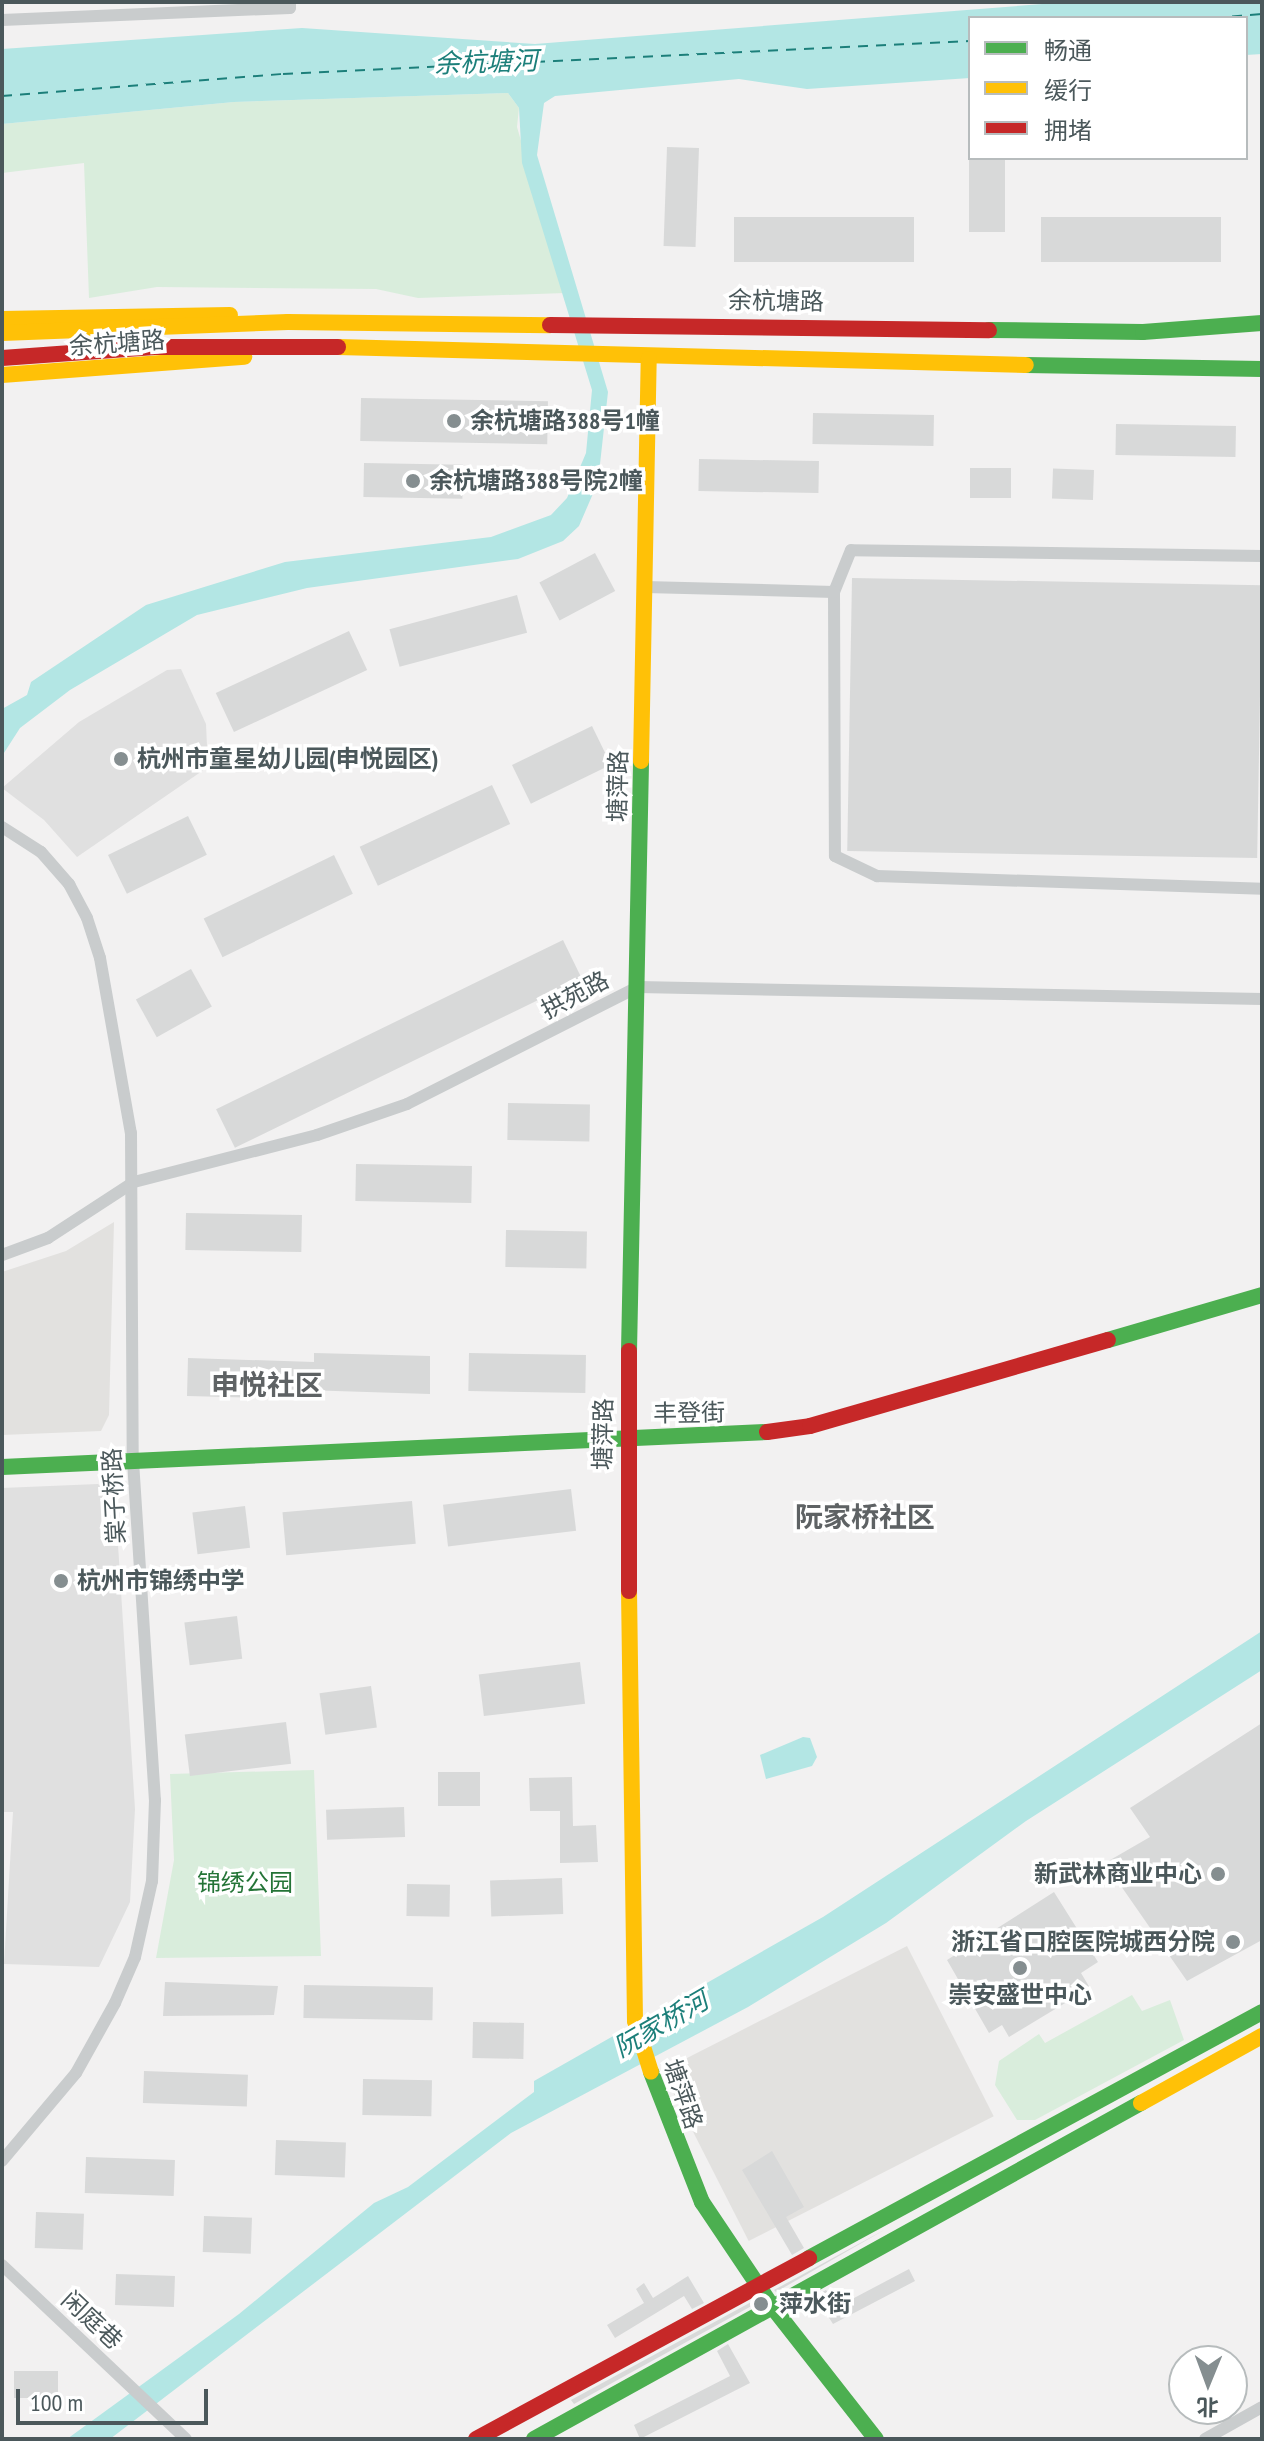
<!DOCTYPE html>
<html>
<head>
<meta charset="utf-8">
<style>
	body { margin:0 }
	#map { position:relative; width:1264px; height:2441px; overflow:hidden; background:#f2f1f1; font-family:"PT Sans Narrow","Noto Sans SC",sans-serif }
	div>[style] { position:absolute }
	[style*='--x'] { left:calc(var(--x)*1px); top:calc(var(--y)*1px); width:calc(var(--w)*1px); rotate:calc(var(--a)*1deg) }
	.commercial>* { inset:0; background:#e2e1df; transform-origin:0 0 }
	.education>* { inset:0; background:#e0e0e0 }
	.green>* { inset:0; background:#d9eddc }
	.water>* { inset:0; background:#b3e6e4 }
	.ferry>* { height:2px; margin-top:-1px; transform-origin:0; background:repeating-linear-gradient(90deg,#1c7f7a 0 10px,transparent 0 18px) }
	.building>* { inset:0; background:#d8d9d9; transform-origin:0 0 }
	.street>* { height:12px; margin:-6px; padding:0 6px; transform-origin:6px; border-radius:6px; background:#c9cccd }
	.fast>* { height:16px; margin:-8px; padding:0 8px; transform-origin:8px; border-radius:8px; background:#4caf50 }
	.slow>* { height:16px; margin:-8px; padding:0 8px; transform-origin:8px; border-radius:8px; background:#ffc107 }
	.jam>* { height:16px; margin:-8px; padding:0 8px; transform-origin:8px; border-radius:8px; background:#c62828 }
	.dots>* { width:22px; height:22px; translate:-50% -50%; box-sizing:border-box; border:4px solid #fff; border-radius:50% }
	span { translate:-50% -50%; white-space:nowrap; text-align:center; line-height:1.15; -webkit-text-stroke:7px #fff; paint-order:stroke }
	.street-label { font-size:24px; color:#4b585b }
	.poi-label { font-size:24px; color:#4b585b; font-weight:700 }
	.left { translate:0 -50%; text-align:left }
	.right { translate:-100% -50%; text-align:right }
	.park-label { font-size:24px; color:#247437 }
	.water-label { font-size:26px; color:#1c7f7a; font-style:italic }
	.quarter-label { font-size:28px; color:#5e6264; font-weight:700 }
	.frame { position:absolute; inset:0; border:4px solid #4b585b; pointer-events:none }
	.legend { position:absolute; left:968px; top:16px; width:280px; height:144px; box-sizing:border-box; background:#fff; border:2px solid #b7bcbd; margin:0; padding:10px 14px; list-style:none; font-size:24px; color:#4b585b }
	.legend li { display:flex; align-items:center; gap:16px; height:40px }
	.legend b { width:40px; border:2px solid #b7bcbd }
	.north { position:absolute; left:1168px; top:2345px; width:80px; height:80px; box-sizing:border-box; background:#fff; border:2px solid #b7bcbd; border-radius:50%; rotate:181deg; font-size:22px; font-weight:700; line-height:32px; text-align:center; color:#4b585b }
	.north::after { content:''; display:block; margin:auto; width:28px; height:36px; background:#858e90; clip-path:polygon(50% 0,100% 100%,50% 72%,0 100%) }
	.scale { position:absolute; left:16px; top:2389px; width:192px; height:36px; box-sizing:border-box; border:4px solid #4b585b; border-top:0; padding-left:10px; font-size:24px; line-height:28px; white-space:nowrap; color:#4b585b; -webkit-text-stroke:6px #fff; paint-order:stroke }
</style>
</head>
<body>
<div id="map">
	<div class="commercial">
		<div style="clip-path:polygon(114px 1222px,109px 1415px,101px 1431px,2px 1435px,2px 1272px,66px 1251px)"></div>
		<div style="left:907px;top:1946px;width:191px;height:275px;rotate:63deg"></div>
	</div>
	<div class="education">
		<div style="clip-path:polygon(181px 669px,206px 724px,208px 767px,77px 857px,44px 820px,2px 788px,79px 722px,167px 670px)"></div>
		<div style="clip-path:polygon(98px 1484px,115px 1498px,135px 1809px,130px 1902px,99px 1967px,4px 1964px,13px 1812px,2px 1812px,2px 1488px)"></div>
	</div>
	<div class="green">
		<div style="clip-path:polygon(508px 93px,519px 108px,517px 127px,565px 293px,418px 298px,376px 289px,157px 287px,89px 298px,84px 163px,2px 173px,2px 124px,234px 102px)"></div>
		<div style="clip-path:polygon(314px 1770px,321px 1956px,156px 1958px,174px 1860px,170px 1774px)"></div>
		<div style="clip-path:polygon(1132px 1995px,1142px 2011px,1170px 2000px,1184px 2040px,1035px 2120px,1017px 2120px,995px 2085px,999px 2061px,1039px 2034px,1045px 2043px)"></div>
	</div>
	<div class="water">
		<div style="clip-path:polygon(1068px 2px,1262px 2px,1262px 54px,1246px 55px,1246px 18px,970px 18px,970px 78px,807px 89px,739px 79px,555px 96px,544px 103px,537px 155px,608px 392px,598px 482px,579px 526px,563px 541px,518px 559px,307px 588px,197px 615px,70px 690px,20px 728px,2px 756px,2px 709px,27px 695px,31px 682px,146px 605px,285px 562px,491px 537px,551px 515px,567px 498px,586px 453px,592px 390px,522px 163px,519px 108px,508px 93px,234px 102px,2px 124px,2px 49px,302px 28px,535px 44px)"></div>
		<div style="clip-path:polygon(1262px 1631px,1262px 1670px,1026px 1821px,886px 1923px,748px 2007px,511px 2133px,110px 2439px,67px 2439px,239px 2314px,374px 2203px,408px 2187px,534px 2092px,534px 2081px,823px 1917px)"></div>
		<div style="clip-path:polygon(803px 1737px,810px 1738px,817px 1757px,812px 1766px,766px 1779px,760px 1755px)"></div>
	</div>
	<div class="ferry">
		<div style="--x:1214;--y:18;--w:48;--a:-4.8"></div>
		<div style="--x:2;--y:96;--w:282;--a:-4.5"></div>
		<div style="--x:283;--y:74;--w:688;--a:-2.75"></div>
	</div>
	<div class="building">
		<div style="left:667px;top:147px;width:32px;height:99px;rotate:2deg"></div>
		<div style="left:969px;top:158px;width:36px;height:74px"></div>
		<div style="left:734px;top:217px;width:180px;height:45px"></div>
		<div style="left:1041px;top:217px;width:180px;height:45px"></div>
		<div style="left:361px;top:398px;width:187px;height:43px;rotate:1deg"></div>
		<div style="left:813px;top:413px;width:121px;height:31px;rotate:1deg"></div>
		<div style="left:1116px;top:424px;width:120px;height:31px;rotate:1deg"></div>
		<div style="left:699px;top:459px;width:120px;height:32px;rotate:1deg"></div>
		<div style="left:364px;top:463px;width:99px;height:34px;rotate:1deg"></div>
		<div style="left:1011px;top:468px;width:30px;height:41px;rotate:90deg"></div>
		<div style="left:1094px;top:470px;width:30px;height:41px;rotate:92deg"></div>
		<div style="left:595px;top:553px;width:43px;height:63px;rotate:62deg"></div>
		<div style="left:852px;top:578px;width:410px;height:273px;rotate:1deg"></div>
		<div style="left:517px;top:595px;width:39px;height:132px;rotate:75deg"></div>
		<div style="left:349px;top:631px;width:43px;height:147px;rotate:65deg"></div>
		<div style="left:592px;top:726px;width:43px;height:89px;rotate:64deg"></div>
		<div style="left:492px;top:785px;width:43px;height:146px;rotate:65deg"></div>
		<div style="left:188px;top:816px;width:43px;height:89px;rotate:64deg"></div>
		<div style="left:334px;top:855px;width:43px;height:145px;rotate:64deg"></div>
		<div style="left:563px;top:940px;width:43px;height:386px;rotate:64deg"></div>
		<div style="left:191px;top:969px;width:43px;height:63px;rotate:61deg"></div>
		<div style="left:508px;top:1103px;width:82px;height:37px;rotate:1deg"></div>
		<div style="left:356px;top:1164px;width:116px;height:37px;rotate:1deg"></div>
		<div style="left:186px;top:1213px;width:116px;height:37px;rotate:1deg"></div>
		<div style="left:506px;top:1230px;width:81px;height:37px;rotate:1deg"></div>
		<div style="clip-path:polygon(314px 1353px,430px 1356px,430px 1394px,304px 1390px,303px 1399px,187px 1396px,188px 1358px,314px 1362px)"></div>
		<div style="left:469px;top:1353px;width:117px;height:38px;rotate:1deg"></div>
		<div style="left:571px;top:1489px;width:42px;height:129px;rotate:83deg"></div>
		<div style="left:412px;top:1501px;width:43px;height:130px;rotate:85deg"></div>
		<div style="left:245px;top:1506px;width:42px;height:53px;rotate:83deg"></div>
		<div style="left:237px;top:1616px;width:43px;height:53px;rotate:83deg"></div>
		<div style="left:580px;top:1662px;width:42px;height:102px;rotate:83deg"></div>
		<div style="left:371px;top:1686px;width:42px;height:52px;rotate:82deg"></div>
		<div style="left:286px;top:1722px;width:42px;height:102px;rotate:83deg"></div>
		<div style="clip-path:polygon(1262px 1723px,1262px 1940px,1187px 1981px,1105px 1863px,1150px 1837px,1130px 1808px)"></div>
		<div style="left:438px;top:1772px;width:42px;height:34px"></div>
		<div style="clip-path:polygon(572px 1777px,573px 1826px,596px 1825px,598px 1862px,560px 1863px,560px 1811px,530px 1811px,529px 1778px)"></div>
		<div style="left:404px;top:1807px;width:30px;height:78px;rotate:88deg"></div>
		<div style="left:562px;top:1878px;width:36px;height:72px;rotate:88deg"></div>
		<div style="left:407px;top:1884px;width:43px;height:32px;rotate:1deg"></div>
		<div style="clip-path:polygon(1054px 1892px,1098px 1962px,1081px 1973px,1090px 1988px,1009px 2037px,1002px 2025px,989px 2033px,947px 1960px)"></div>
		<div style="clip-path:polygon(165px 1982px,278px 1986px,274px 2015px,163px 2016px)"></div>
		<div style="left:304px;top:1985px;width:129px;height:33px;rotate:1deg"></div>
		<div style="left:473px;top:2022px;width:51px;height:36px;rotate:1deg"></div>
		<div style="left:144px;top:2071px;width:104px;height:32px;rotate:2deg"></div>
		<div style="left:363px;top:2079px;width:69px;height:36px;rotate:1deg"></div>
		<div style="left:276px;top:2140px;width:70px;height:35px;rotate:2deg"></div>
		<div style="clip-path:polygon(772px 2151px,804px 2207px,786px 2217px,804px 2248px,792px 2255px,742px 2170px)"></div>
		<div style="left:86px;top:2157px;width:89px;height:36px;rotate:2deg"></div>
		<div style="left:36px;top:2212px;width:48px;height:36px;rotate:2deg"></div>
		<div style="left:204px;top:2216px;width:48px;height:36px;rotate:2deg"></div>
		<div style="clip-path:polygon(886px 2229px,776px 2292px,774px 2290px)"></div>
		<div style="clip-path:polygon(909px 2269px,915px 2281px,833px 2324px,815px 2296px,826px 2290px,837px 2307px)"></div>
		<div style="left:116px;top:2274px;width:59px;height:31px;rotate:2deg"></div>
		<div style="clip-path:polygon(688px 2276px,704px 2303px,692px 2309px,684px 2296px,615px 2338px,607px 2325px,644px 2303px,636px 2289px,644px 2283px,653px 2298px)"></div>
		<div style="clip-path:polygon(755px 2300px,757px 2303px,574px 2404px,571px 2400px)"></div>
		<div style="clip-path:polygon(728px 2344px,750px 2383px,640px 2439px,634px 2425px,730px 2376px,717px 2351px)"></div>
		<div style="left:14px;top:2371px;width:44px;height:27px"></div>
	</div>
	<div class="street">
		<div style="--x:2;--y:20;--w:288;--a:-2.4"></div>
		<div style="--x:290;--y:8;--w:6;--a:-90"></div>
		<div style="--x:1262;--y:556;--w:411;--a:-179.2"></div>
		<div style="--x:851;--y:550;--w:45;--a:112"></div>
		<div style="--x:834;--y:592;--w:264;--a:89.8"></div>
		<div style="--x:835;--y:856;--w:47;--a:25.5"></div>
		<div style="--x:877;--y:876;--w:385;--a:1.9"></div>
		<div style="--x:645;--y:587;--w:189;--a:1.5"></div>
		<div style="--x:2;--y:827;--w:46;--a:32.7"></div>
		<div style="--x:41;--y:852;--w:43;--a:48.8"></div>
		<div style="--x:69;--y:884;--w:38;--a:62"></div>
		<div style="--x:87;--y:918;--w:42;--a:72"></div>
		<div style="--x:100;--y:958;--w:178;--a:80"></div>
		<div style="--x:131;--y:1133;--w:328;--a:89.7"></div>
		<div style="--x:133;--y:1461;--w:340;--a:86.3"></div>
		<div style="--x:155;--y:1800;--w:81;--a:92.1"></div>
		<div style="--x:152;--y:1881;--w:78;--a:102.6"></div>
		<div style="--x:135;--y:1957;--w:50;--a:113.5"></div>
		<div style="--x:115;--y:2003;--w:80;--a:119.1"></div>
		<div style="--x:76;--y:2073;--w:115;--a:130.1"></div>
		<div style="--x:2;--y:1255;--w:49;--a:-20.3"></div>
		<div style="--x:48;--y:1238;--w:103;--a:-33.1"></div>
		<div style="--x:134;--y:1182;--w:189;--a:-14.4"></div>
		<div style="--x:317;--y:1135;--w:95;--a:-19"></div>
		<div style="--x:407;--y:1104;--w:259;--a:-26.9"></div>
		<div style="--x:638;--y:987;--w:624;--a:1.1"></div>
		<div style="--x:2;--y:2265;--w:253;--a:43.4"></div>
		<div style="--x:1205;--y:2439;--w:65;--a:-29.3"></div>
	</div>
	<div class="fast">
		<div style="--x:989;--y:330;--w:154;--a:0.7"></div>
		<div style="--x:1143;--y:332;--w:119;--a:-4.3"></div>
		<div style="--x:1026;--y:365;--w:236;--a:1"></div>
		<div style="--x:1108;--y:1340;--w:160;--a:-16.3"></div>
		<div style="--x:629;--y:1351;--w:590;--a:-88.83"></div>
		<div style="--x:2;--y:1467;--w:766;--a:-2.62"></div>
		<div style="--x:651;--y:2072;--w:140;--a:68.6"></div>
		<div style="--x:702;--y:2202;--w:129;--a:56.1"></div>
		<div style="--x:774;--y:2309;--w:165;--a:51.9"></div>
		<div style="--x:809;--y:2258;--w:515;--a:-28.5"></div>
		<div style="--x:534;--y:2439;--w:694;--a:-28.97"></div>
	</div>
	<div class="slow">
		<div style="--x:2;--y:319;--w:228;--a:-1"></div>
		<div style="--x:2;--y:333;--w:286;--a:-2.2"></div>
		<div style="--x:288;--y:322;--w:262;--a:0.7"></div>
		<div style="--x:338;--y:347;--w:688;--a:1.5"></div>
		<div style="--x:2;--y:375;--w:243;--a:-4.3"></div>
		<div style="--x:641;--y:761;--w:402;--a:-88.9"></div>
		<div style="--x:629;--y:1591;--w:430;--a:89.2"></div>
		<div style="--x:635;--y:2021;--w:53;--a:72.6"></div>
		<div style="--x:1141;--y:2103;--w:138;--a:-29"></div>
	</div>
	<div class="jam">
		<div style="--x:550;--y:325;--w:439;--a:0.7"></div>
		<div style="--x:2;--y:358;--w:153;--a:-4.1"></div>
		<div style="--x:155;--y:347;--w:183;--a:0"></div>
		<div style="--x:629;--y:1351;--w:240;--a:90"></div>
		<div style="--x:767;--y:1432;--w:43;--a:-7.9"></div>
		<div style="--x:810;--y:1426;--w:310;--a:-16.1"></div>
		<div style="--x:476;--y:2439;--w:379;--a:-28.5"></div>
	</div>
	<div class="dots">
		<div style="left:454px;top:421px;background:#858e90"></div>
		<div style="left:413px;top:481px;background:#858e90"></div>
		<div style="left:121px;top:759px;background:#858e90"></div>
		<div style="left:61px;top:1581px;background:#858e90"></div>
		<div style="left:1218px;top:1874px;background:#858e90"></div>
		<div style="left:1233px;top:1942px;background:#858e90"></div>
		<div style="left:1020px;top:1968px;background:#858e90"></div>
		<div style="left:761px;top:2304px;background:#858e90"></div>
	</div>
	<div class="street-label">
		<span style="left:776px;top:301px;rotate:1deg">余杭塘路</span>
		<span style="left:117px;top:343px;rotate:-4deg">余杭塘路</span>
		<span style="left:618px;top:786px;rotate:-89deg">塘萍路</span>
		<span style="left:575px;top:995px;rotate:-28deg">拱苑路</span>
		<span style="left:689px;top:1413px;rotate:-1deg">丰登街</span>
		<span style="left:603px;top:1434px;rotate:-89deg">塘萍路</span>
		<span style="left:114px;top:1496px;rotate:-93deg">棠子桥路</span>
		<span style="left:683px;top:2094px;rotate:71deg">塘萍路</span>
		<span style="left:92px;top:2320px;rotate:43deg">闲庭巷</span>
	</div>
	<div class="poi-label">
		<span class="left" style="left:470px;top:421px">余杭塘路388号1幢</span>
		<span class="left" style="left:429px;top:481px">余杭塘路388号院2幢</span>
		<span class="left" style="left:137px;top:759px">杭州市童星幼儿园(申悦园区)</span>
		<span class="left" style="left:77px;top:1581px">杭州市锦绣中学</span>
		<span class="right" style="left:1202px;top:1874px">新武林商业中心</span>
		<span class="right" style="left:1215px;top:1942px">浙江省口腔医院城西分院</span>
		<span style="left:1020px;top:1995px">崇安盛世中心</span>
		<span class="left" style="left:779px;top:2304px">萍水街</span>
	</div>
	<div class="park-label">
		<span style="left:245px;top:1883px">锦绣公园</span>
	</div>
	<div class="water-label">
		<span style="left:486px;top:62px;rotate:-2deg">余杭塘河</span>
		<span style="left:661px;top:2024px;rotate:-30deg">阮家桥河</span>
	</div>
	<div class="quarter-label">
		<span style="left:267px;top:1385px">申悦社区</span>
		<span style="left:865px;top:1517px">阮家桥社区</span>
	</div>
	<div class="frame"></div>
	<ul class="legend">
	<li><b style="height:10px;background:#4caf50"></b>畅通</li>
	<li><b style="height:10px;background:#ffc107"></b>缓行</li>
	<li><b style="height:10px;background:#c62828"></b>拥堵</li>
	</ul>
	<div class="north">北</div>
	<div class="scale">100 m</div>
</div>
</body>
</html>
